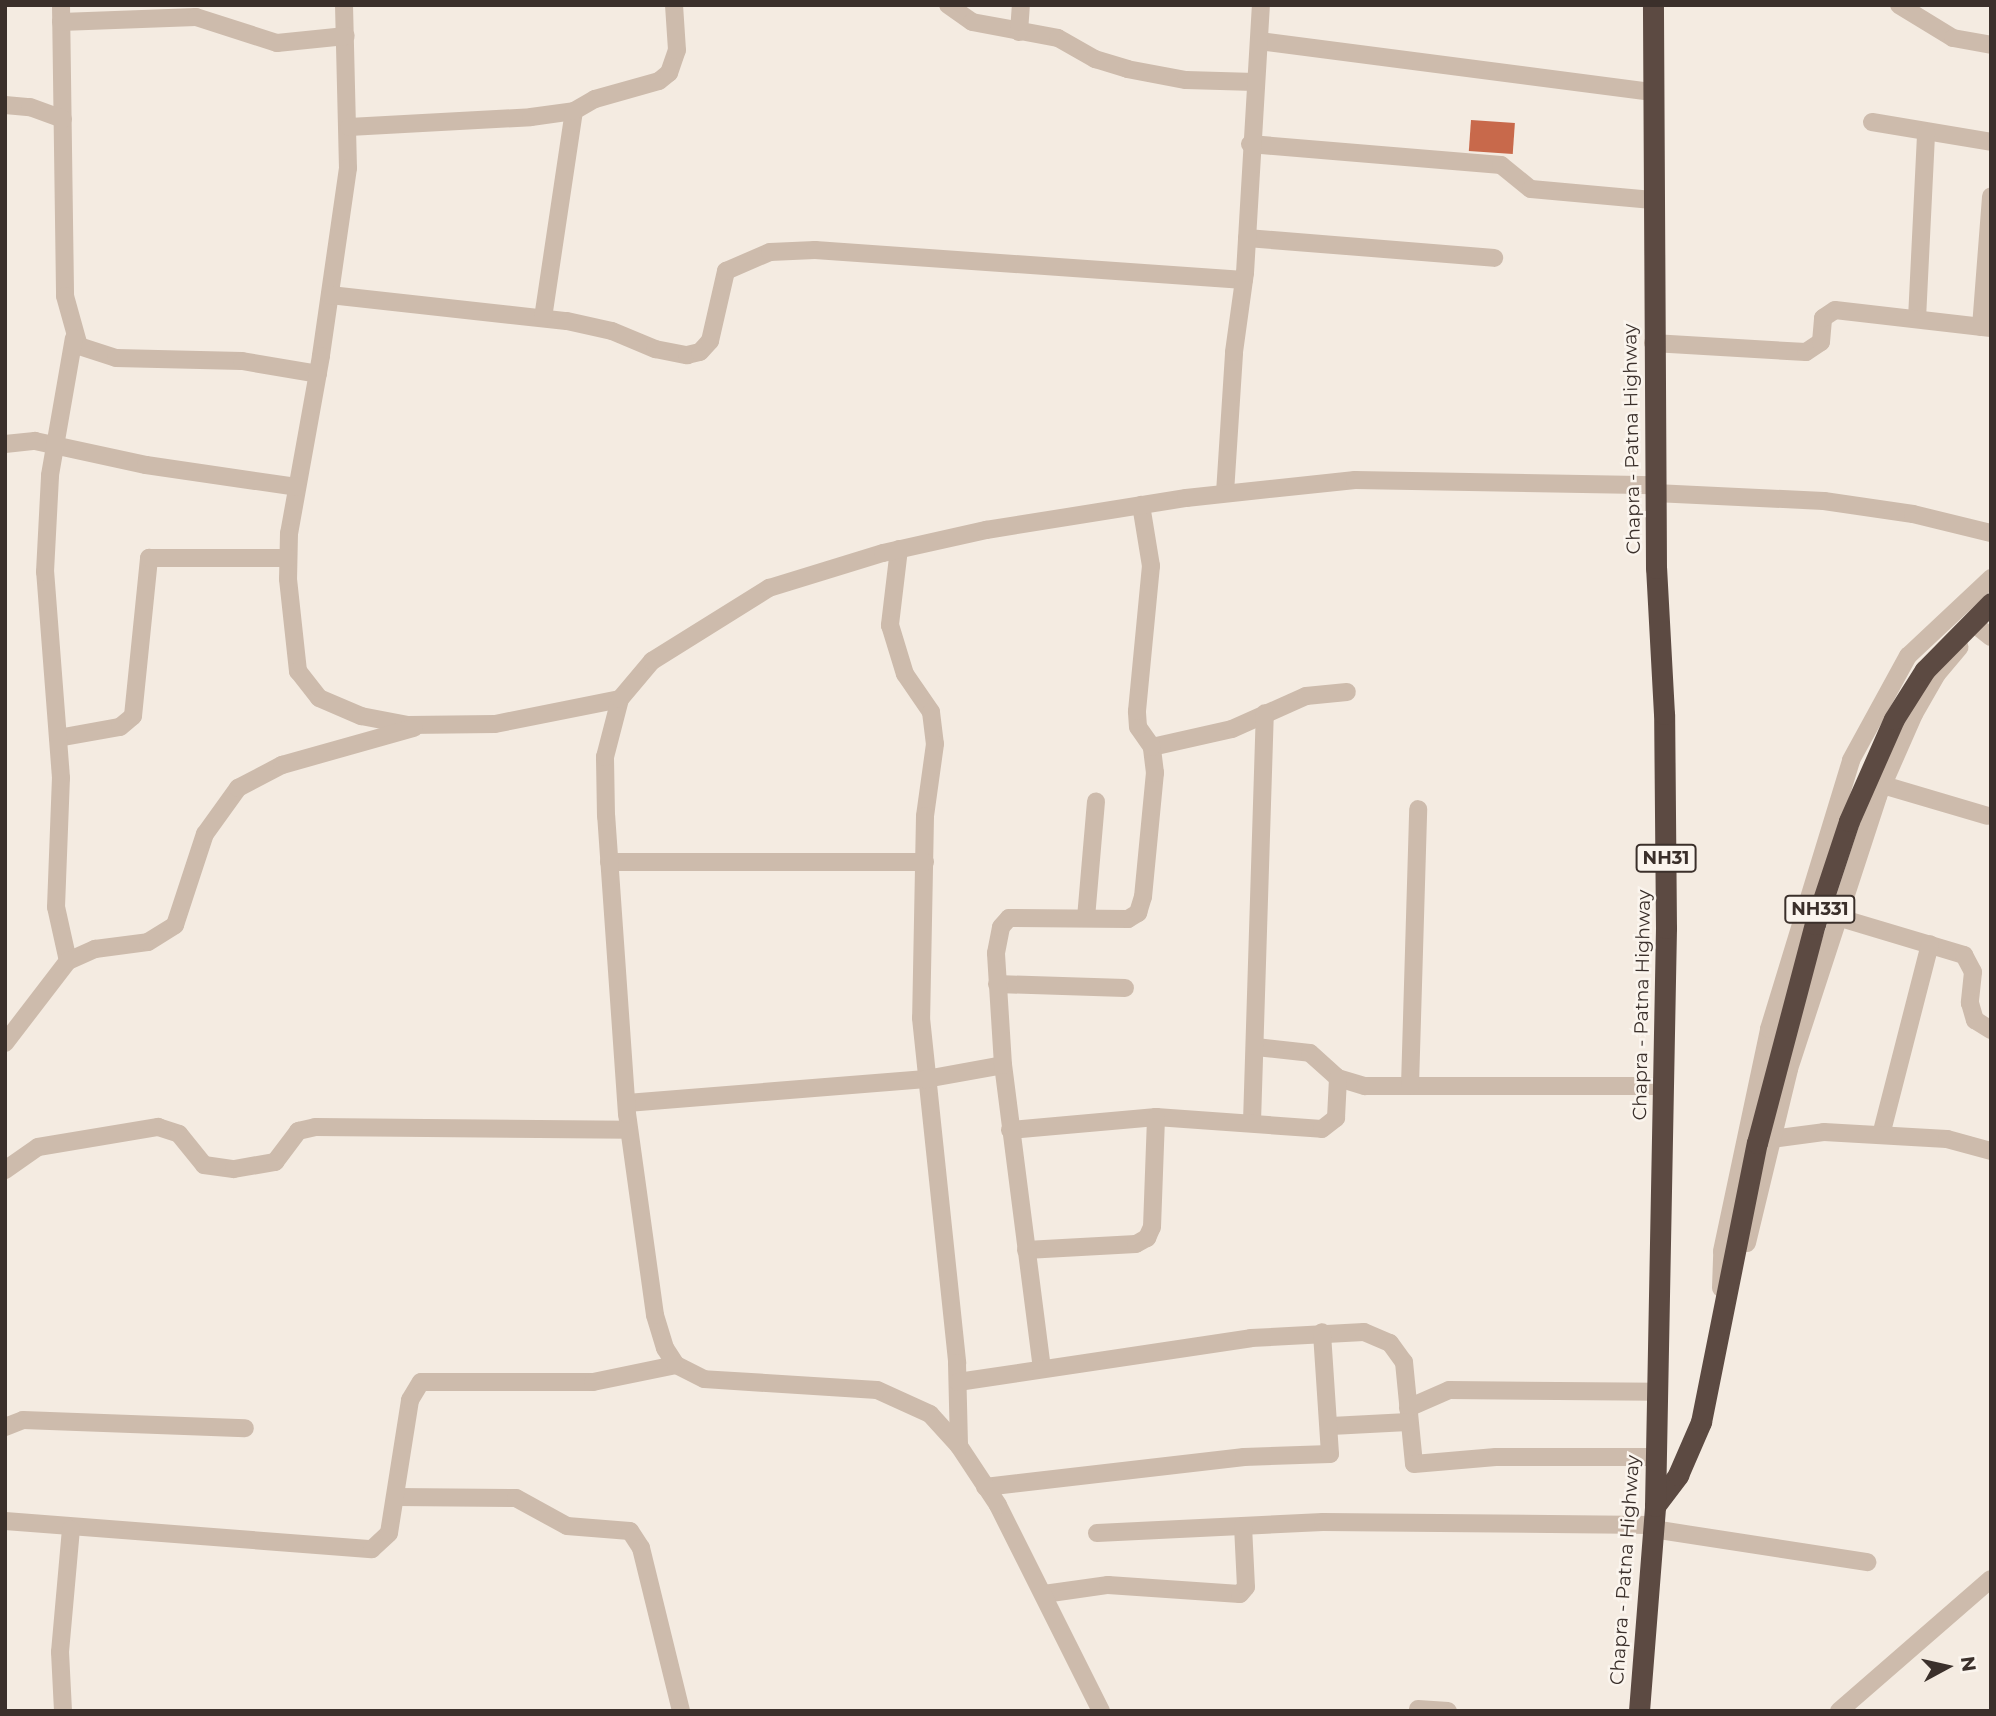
<!DOCTYPE html>
<html>
<head>
<meta charset="utf-8">
<style>
	body { margin:0 }
	#map { position:relative; width:1996px; height:1716px; overflow:hidden; background:#f4ebe1; font-family:Montserrat,sans-serif }
	div>[style] { position:absolute }
	[style*='--x'] { left:calc(var(--x)*1px); top:calc(var(--y)*1px); width:calc(var(--w)*1px); rotate:calc(var(--a)*1deg) }
	.building>* { inset:0; background:#c8694b; transform-origin:0 0 }
	.minor>* { height:18px; margin:-9px; padding:0 9px; transform-origin:9px; border-radius:9px; background:#cdbbac }
	.highway>* { height:21px; margin:-10.5px; padding:0 10.5px; transform-origin:10.5px; border-radius:10.5px; background:#5c4a42 }
	span { translate:-50% -50%; white-space:nowrap; text-align:center; line-height:1.15; -webkit-text-stroke:5px #fbf5ee; paint-order:stroke }
	.shield-label span { padding:2px 5px; background:#fbf5ee; border:2px solid; border-radius:5px; -webkit-text-stroke-width:0 }
	.shield-label { font-size:18px; color:#3b302b; font-weight:700 }
	.street-label { font-size:19px; color:#3b302b }
	.frame { position:absolute; inset:0; border:7px solid #3b302b; pointer-events:none }
	.north { position:absolute; left:1912px; top:1632px; width:70px; height:70px; -webkit-text-stroke:5px #fbf5ee; paint-order:stroke; rotate:82deg; font-size:19px; font-weight:700; line-height:28px; text-align:center; color:#3b302b }
	.north::after { content:''; display:block; margin:auto; width:24px; height:32px; background:#3b302b; clip-path:polygon(50% 0,100% 100%,50% 72%,0 100%) }
</style>
</head>
<body>
<div id="map">
	<div class="building">
		<div style="left:1471px;top:120px;width:44px;height:31px;rotate:4deg"></div>
	</div>
	<div class="minor">
		<div style="--x:61;--y:5;--w:291;--a:89.2"></div>
		<div style="--x:65;--y:296;--w:52;--a:74.4"></div>
		<div style="--x:79;--y:346;--w:39;--a:18"></div>
		<div style="--x:116;--y:358;--w:126;--a:1.4"></div>
		<div style="--x:242;--y:361;--w:77;--a:9.7"></div>
		<div style="--x:344;--y:5;--w:163;--a:88.6"></div>
		<div style="--x:348;--y:168;--w:190;--a:98.2"></div>
		<div style="--x:321;--y:356;--w:180;--a:100.2"></div>
		<div style="--x:289;--y:533;--w:46;--a:91.2"></div>
		<div style="--x:288;--y:579;--w:93;--a:83.8"></div>
		<div style="--x:298;--y:671;--w:34;--a:52"></div>
		<div style="--x:319;--y:698;--w:46;--a:23.2"></div>
		<div style="--x:361;--y:716;--w:48;--a:10.8"></div>
		<div style="--x:408;--y:725;--w:87;--a:-0.7"></div>
		<div style="--x:495;--y:724;--w:127;--a:-11.3"></div>
		<div style="--x:948;--y:5;--w:29;--a:35"></div>
		<div style="--x:972;--y:22;--w:87;--a:10.5"></div>
		<div style="--x:1058;--y:38;--w:43;--a:29.6"></div>
		<div style="--x:1095;--y:59;--w:34;--a:17"></div>
		<div style="--x:1127;--y:69;--w:60;--a:10.6"></div>
		<div style="--x:1186;--y:80;--w:69;--a:1.7"></div>
		<div style="--x:1899;--y:5;--w:63;--a:31.4"></div>
		<div style="--x:1953;--y:38;--w:39;--a:10"></div>
		<div style="--x:61;--y:22;--w:135;--a:-2.1"></div>
		<div style="--x:196;--y:17;--w:85;--a:17.8"></div>
		<div style="--x:277;--y:43;--w:69;--a:-5.8"></div>
		<div style="--x:1019;--y:32;--w:27;--a:-86"></div>
		<div style="--x:1259;--y:41;--w:397;--a:7.4"></div>
		<div style="--x:5;--y:105;--w:25;--a:5"></div>
		<div style="--x:30;--y:107;--w:35;--a:20"></div>
		<div style="--x:1872;--y:122;--w:121;--a:9.5"></div>
		<div style="--x:349;--y:127;--w:182;--a:-3.1"></div>
		<div style="--x:531;--y:117;--w:43;--a:-7.9"></div>
		<div style="--x:1250;--y:144;--w:252;--a:4.8"></div>
		<div style="--x:1501;--y:165;--w:38;--a:39"></div>
		<div style="--x:1531;--y:189;--w:122;--a:5.2"></div>
		<div style="--x:1247;--y:238;--w:248;--a:4.6"></div>
		<div style="--x:330;--y:295;--w:238;--a:6.3"></div>
		<div style="--x:567;--y:321;--w:46;--a:12.5"></div>
		<div style="--x:612;--y:331;--w:47;--a:22.7"></div>
		<div style="--x:655;--y:349;--w:33;--a:11"></div>
		<div style="--x:687;--y:355;--w:13;--a:-13"></div>
		<div style="--x:700;--y:352;--w:15;--a:-48"></div>
		<div style="--x:710;--y:341;--w:72;--a:-77.1"></div>
		<div style="--x:726;--y:271;--w:48;--a:-23.4"></div>
		<div style="--x:770;--y:252;--w:45;--a:-2.5"></div>
		<div style="--x:815;--y:250;--w:430;--a:4"></div>
		<div style="--x:543;--y:318;--w:209;--a:-81.5"></div>
		<div style="--x:574;--y:111;--w:24;--a:-30"></div>
		<div style="--x:595;--y:99;--w:66;--a:-15.7"></div>
		<div style="--x:659;--y:81;--w:13;--a:-39"></div>
		<div style="--x:669;--y:73;--w:24;--a:-71"></div>
		<div style="--x:677;--y:50;--w:45;--a:-93.8"></div>
		<div style="--x:1917;--y:319;--w:187;--a:-87.2"></div>
		<div style="--x:1981;--y:327;--w:131;--a:-85.6"></div>
		<div style="--x:1653;--y:343;--w:153;--a:3.4"></div>
		<div style="--x:1806;--y:352;--w:18;--a:-34"></div>
		<div style="--x:1821;--y:342;--w:24;--a:-85"></div>
		<div style="--x:1823;--y:318;--w:14;--a:-34"></div>
		<div style="--x:1835;--y:310;--w:157;--a:6.6"></div>
		<div style="--x:5;--y:444;--w:30;--a:-6"></div>
		<div style="--x:35;--y:441;--w:114;--a:12.2"></div>
		<div style="--x:146;--y:465;--w:152;--a:8.3"></div>
		<div style="--x:1225;--y:493;--w:141;--a:-86.3"></div>
		<div style="--x:1234;--y:352;--w:80;--a:-82.1"></div>
		<div style="--x:1245;--y:273;--w:268;--a:-86.6"></div>
		<div style="--x:1655;--y:493;--w:169;--a:2.7"></div>
		<div style="--x:1824;--y:501;--w:90;--a:8.3"></div>
		<div style="--x:1913;--y:514;--w:80;--a:13.7"></div>
		<div style="--x:899;--y:549;--w:77;--a:96.8"></div>
		<div style="--x:890;--y:625;--w:51;--a:73"></div>
		<div style="--x:905;--y:674;--w:46;--a:55.6"></div>
		<div style="--x:931;--y:712;--w:32;--a:83"></div>
		<div style="--x:935;--y:744;--w:73;--a:97.9"></div>
		<div style="--x:925;--y:816;--w:202;--a:91.1"></div>
		<div style="--x:921;--y:1018;--w:347;--a:84"></div>
		<div style="--x:957;--y:1363;--w:83;--a:88.6"></div>
		<div style="--x:1978;--y:627;--w:16;--a:38"></div>
		<div style="--x:58;--y:738;--w:63;--a:-10.1"></div>
		<div style="--x:120;--y:727;--w:17;--a:-40"></div>
		<div style="--x:133;--y:716;--w:159;--a:-84.2"></div>
		<div style="--x:149;--y:558;--w:139;--a:0"></div>
		<div style="--x:1152;--y:747;--w:82;--a:-12.7"></div>
		<div style="--x:1232;--y:729;--w:81;--a:-24"></div>
		<div style="--x:1306;--y:696;--w:41;--a:-5.6"></div>
		<div style="--x:1883;--y:785;--w:109;--a:16.4"></div>
		<div style="--x:609;--y:862;--w:316;--a:0"></div>
		<div style="--x:1837;--y:917;--w:133;--a:16.7"></div>
		<div style="--x:1964;--y:955;--w:19;--a:62"></div>
		<div style="--x:1973;--y:972;--w:31;--a:96"></div>
		<div style="--x:1970;--y:1003;--w:18;--a:74"></div>
		<div style="--x:1975;--y:1020;--w:19;--a:32"></div>
		<div style="--x:1086;--y:918;--w:117;--a:-85.1"></div>
		<div style="--x:68;--y:961;--w:55;--a:-102.5"></div>
		<div style="--x:56;--y:907;--w:129;--a:-87.8"></div>
		<div style="--x:61;--y:778;--w:207;--a:-94.4"></div>
		<div style="--x:45;--y:572;--w:97;--a:-87"></div>
		<div style="--x:50;--y:475;--w:139;--a:-80.1"></div>
		<div style="--x:997;--y:984;--w:128;--a:1.8"></div>
		<div style="--x:5;--y:1043;--w:103;--a:-52.5"></div>
		<div style="--x:68;--y:961;--w:30;--a:-24"></div>
		<div style="--x:95;--y:949;--w:53;--a:-7.5"></div>
		<div style="--x:148;--y:942;--w:32;--a:-32"></div>
		<div style="--x:175;--y:925;--w:96;--a:-71.8"></div>
		<div style="--x:205;--y:834;--w:57;--a:-54.3"></div>
		<div style="--x:238;--y:788;--w:50;--a:-27.6"></div>
		<div style="--x:282;--y:765;--w:137;--a:-15.7"></div>
		<div style="--x:1256;--y:1047;--w:54;--a:6.3"></div>
		<div style="--x:1310;--y:1053;--w:38;--a:42"></div>
		<div style="--x:1338;--y:1078;--w:28;--a:17"></div>
		<div style="--x:1365;--y:1086;--w:299;--a:0"></div>
		<div style="--x:1410;--y:1086;--w:277;--a:-88.3"></div>
		<div style="--x:627;--y:1103;--w:300;--a:-4.6"></div>
		<div style="--x:926;--y:1079;--w:78;--a:-10.3"></div>
		<div style="--x:1252;--y:1122;--w:409;--a:-88.2"></div>
		<div style="--x:1010;--y:1130;--w:147;--a:-5.1"></div>
		<div style="--x:1156;--y:1117;--w:166;--a:4.1"></div>
		<div style="--x:1322;--y:1129;--w:18;--a:-38"></div>
		<div style="--x:1336;--y:1118;--w:40;--a:-87.1"></div>
		<div style="--x:1881;--y:1135;--w:197;--a:-75.6"></div>
		<div style="--x:1771;--y:1139;--w:53;--a:-7.5"></div>
		<div style="--x:1824;--y:1132;--w:123;--a:3.3"></div>
		<div style="--x:1947;--y:1139;--w:46;--a:15.3"></div>
		<div style="--x:5;--y:1170;--w:40;--a:-34.9"></div>
		<div style="--x:38;--y:1147;--w:122;--a:-9.5"></div>
		<div style="--x:158;--y:1127;--w:22;--a:18"></div>
		<div style="--x:179;--y:1134;--w:40;--a:51"></div>
		<div style="--x:204;--y:1165;--w:30;--a:8"></div>
		<div style="--x:234;--y:1169;--w:42;--a:-9.7"></div>
		<div style="--x:275;--y:1162;--w:39;--a:-53"></div>
		<div style="--x:298;--y:1131;--w:17;--a:-13"></div>
		<div style="--x:315;--y:1127;--w:314;--a:0.5"></div>
		<div style="--x:1747;--y:1243;--w:179;--a:-76.4"></div>
		<div style="--x:1789;--y:1069;--w:287;--a:-71.9"></div>
		<div style="--x:1878;--y:796;--w:90;--a:-66.3"></div>
		<div style="--x:1914;--y:714;--w:46;--a:-60.1"></div>
		<div style="--x:1937;--y:674;--w:35;--a:-50"></div>
		<div style="--x:1026;--y:1250;--w:110;--a:-3.1"></div>
		<div style="--x:1136;--y:1244;--w:13;--a:-29"></div>
		<div style="--x:1147;--y:1238;--w:12;--a:-66"></div>
		<div style="--x:1152;--y:1227;--w:110;--a:-87.9"></div>
		<div style="--x:1721;--y:1288;--w:37;--a:-88"></div>
		<div style="--x:1722;--y:1251;--w:227;--a:-78"></div>
		<div style="--x:1769;--y:1029;--w:281;--a:-73"></div>
		<div style="--x:1851;--y:760;--w:119;--a:-61.3"></div>
		<div style="--x:1908;--y:656;--w:114;--a:-43.2"></div>
		<div style="--x:1042;--y:1369;--w:306;--a:-97.3"></div>
		<div style="--x:1003;--y:1065;--w:112;--a:-93.6"></div>
		<div style="--x:996;--y:953;--w:26;--a:-79"></div>
		<div style="--x:1001;--y:927;--w:12;--a:-48"></div>
		<div style="--x:1009;--y:918;--w:119;--a:0.5"></div>
		<div style="--x:1128;--y:919;--w:12;--a:-31"></div>
		<div style="--x:1138;--y:913;--w:17;--a:-73"></div>
		<div style="--x:1143;--y:897;--w:125;--a:-84.5"></div>
		<div style="--x:1155;--y:773;--w:26;--a:-97"></div>
		<div style="--x:1152;--y:747;--w:24;--a:-125"></div>
		<div style="--x:1138;--y:727;--w:16;--a:-94"></div>
		<div style="--x:1137;--y:711;--w:146;--a:-84.5"></div>
		<div style="--x:1151;--y:566;--w:62;--a:-99.3"></div>
		<div style="--x:958;--y:1382;--w:296;--a:-8.5"></div>
		<div style="--x:1251;--y:1338;--w:113;--a:-3"></div>
		<div style="--x:1364;--y:1332;--w:28;--a:23"></div>
		<div style="--x:1390;--y:1343;--w:24;--a:54"></div>
		<div style="--x:1404;--y:1362;--w:102;--a:84.4"></div>
		<div style="--x:1414;--y:1464;--w:82;--a:-4.9"></div>
		<div style="--x:1496;--y:1457;--w:160;--a:0"></div>
		<div style="--x:1408;--y:1408;--w:45;--a:-23.7"></div>
		<div style="--x:1449;--y:1390;--w:209;--a:0.5"></div>
		<div style="--x:1331;--y:1426;--w:77;--a:-3"></div>
		<div style="--x:5;--y:1427;--w:19;--a:-21"></div>
		<div style="--x:23;--y:1420;--w:222;--a:2.1"></div>
		<div style="--x:985;--y:1487;--w:261;--a:-6.6"></div>
		<div style="--x:1244;--y:1457;--w:86;--a:-2"></div>
		<div style="--x:1330;--y:1454;--w:122;--a:-93.8"></div>
		<div style="--x:397;--y:1497;--w:119;--a:0.5"></div>
		<div style="--x:516;--y:1498;--w:58;--a:28.8"></div>
		<div style="--x:567;--y:1526;--w:63;--a:4.5"></div>
		<div style="--x:630;--y:1531;--w:20;--a:57"></div>
		<div style="--x:641;--y:1548;--w:168;--a:76.2"></div>
		<div style="--x:5;--y:1521;--w:368;--a:4.4"></div>
		<div style="--x:372;--y:1549;--w:23;--a:-43"></div>
		<div style="--x:389;--y:1533;--w:135;--a:-81"></div>
		<div style="--x:410;--y:1400;--w:21;--a:-59"></div>
		<div style="--x:421;--y:1382;--w:172;--a:0"></div>
		<div style="--x:593;--y:1382;--w:85;--a:-11.6"></div>
		<div style="--x:1653;--y:1529;--w:217;--a:8.8"></div>
		<div style="--x:1097;--y:1533;--w:226;--a:-2.8"></div>
		<div style="--x:1323;--y:1522;--w:330;--a:0.5"></div>
		<div style="--x:1044;--y:1594;--w:65;--a:-8"></div>
		<div style="--x:1108;--y:1585;--w:132;--a:3.9"></div>
		<div style="--x:1240;--y:1594;--w:9;--a:-49"></div>
		<div style="--x:1246;--y:1587;--w:61;--a:-92.8"></div>
		<div style="--x:1418;--y:1709;--w:30;--a:4"></div>
		<div style="--x:63;--y:1711;--w:59;--a:-92.9"></div>
		<div style="--x:60;--y:1652;--w:123;--a:-84.9"></div>
		<div style="--x:1101;--y:1711;--w:230;--a:-116.6"></div>
		<div style="--x:998;--y:1505;--w:71;--a:-123.5"></div>
		<div style="--x:959;--y:1446;--w:43;--a:-132.2"></div>
		<div style="--x:930;--y:1414;--w:58;--a:-155.6"></div>
		<div style="--x:877;--y:1390;--w:173;--a:-176.4"></div>
		<div style="--x:704;--y:1379;--w:31;--a:-153"></div>
		<div style="--x:676;--y:1365;--w:20;--a:-123"></div>
		<div style="--x:665;--y:1348;--w:34;--a:-107"></div>
		<div style="--x:655;--y:1315;--w:203;--a:-97.9"></div>
		<div style="--x:627;--y:1114;--w:299;--a:-94"></div>
		<div style="--x:606;--y:816;--w:59;--a:-91"></div>
		<div style="--x:605;--y:757;--w:60;--a:-75.5"></div>
		<div style="--x:620;--y:699;--w:50;--a:-49.9"></div>
		<div style="--x:652;--y:661;--w:138;--a:-32"></div>
		<div style="--x:769;--y:588;--w:119;--a:-17.1"></div>
		<div style="--x:883;--y:553;--w:106;--a:-12.6"></div>
		<div style="--x:986;--y:530;--w:203;--a:-9.1"></div>
		<div style="--x:1186;--y:498;--w:170;--a:-6.1"></div>
		<div style="--x:1355;--y:480;--w:300;--a:1"></div>
		<div style="--x:1839;--y:1711;--w:201;--a:-41"></div>
	</div>
	<div class="highway">
		<div style="--x:1655;--y:1506;--w:39;--a:-53"></div>
		<div style="--x:1678;--y:1475;--w:58;--a:-66.5"></div>
		<div style="--x:1701;--y:1422;--w:285;--a:-78.7"></div>
		<div style="--x:1757;--y:1143;--w:227;--a:-75.2"></div>
		<div style="--x:1815;--y:924;--w:108;--a:-71.7"></div>
		<div style="--x:1849;--y:821;--w:111;--a:-66.2"></div>
		<div style="--x:1894;--y:719;--w:58;--a:-57.7"></div>
		<div style="--x:1925;--y:670;--w:94;--a:-45.4"></div>
		<div style="--x:1639;--y:1711;--w:206;--a:-85.5"></div>
		<div style="--x:1655;--y:1506;--w:578;--a:-88.91"></div>
		<div style="--x:1666;--y:928;--w:214;--a:-90.5"></div>
		<div style="--x:1664;--y:714;--w:146;--a:-93.1"></div>
		<div style="--x:1656;--y:568;--w:563;--a:-90.31"></div>
	</div>
	<div class="shield-label">
		<span style="left:1666px;top:858px">NH31</span>
		<span style="left:1820px;top:909px">NH331</span>
	</div>
	<div class="street-label">
		<span style="left:1632px;top:439px;rotate:-91deg">Chapra - Patna Highway</span>
		<span style="left:1642px;top:1005px;rotate:-89deg">Chapra - Patna Highway</span>
		<span style="left:1625px;top:1570px;rotate:-86deg">Chapra - Patna Highway</span>
	</div>
	<div class="frame"></div>
	<div class="north">N</div>
</div>
</body>
</html>
